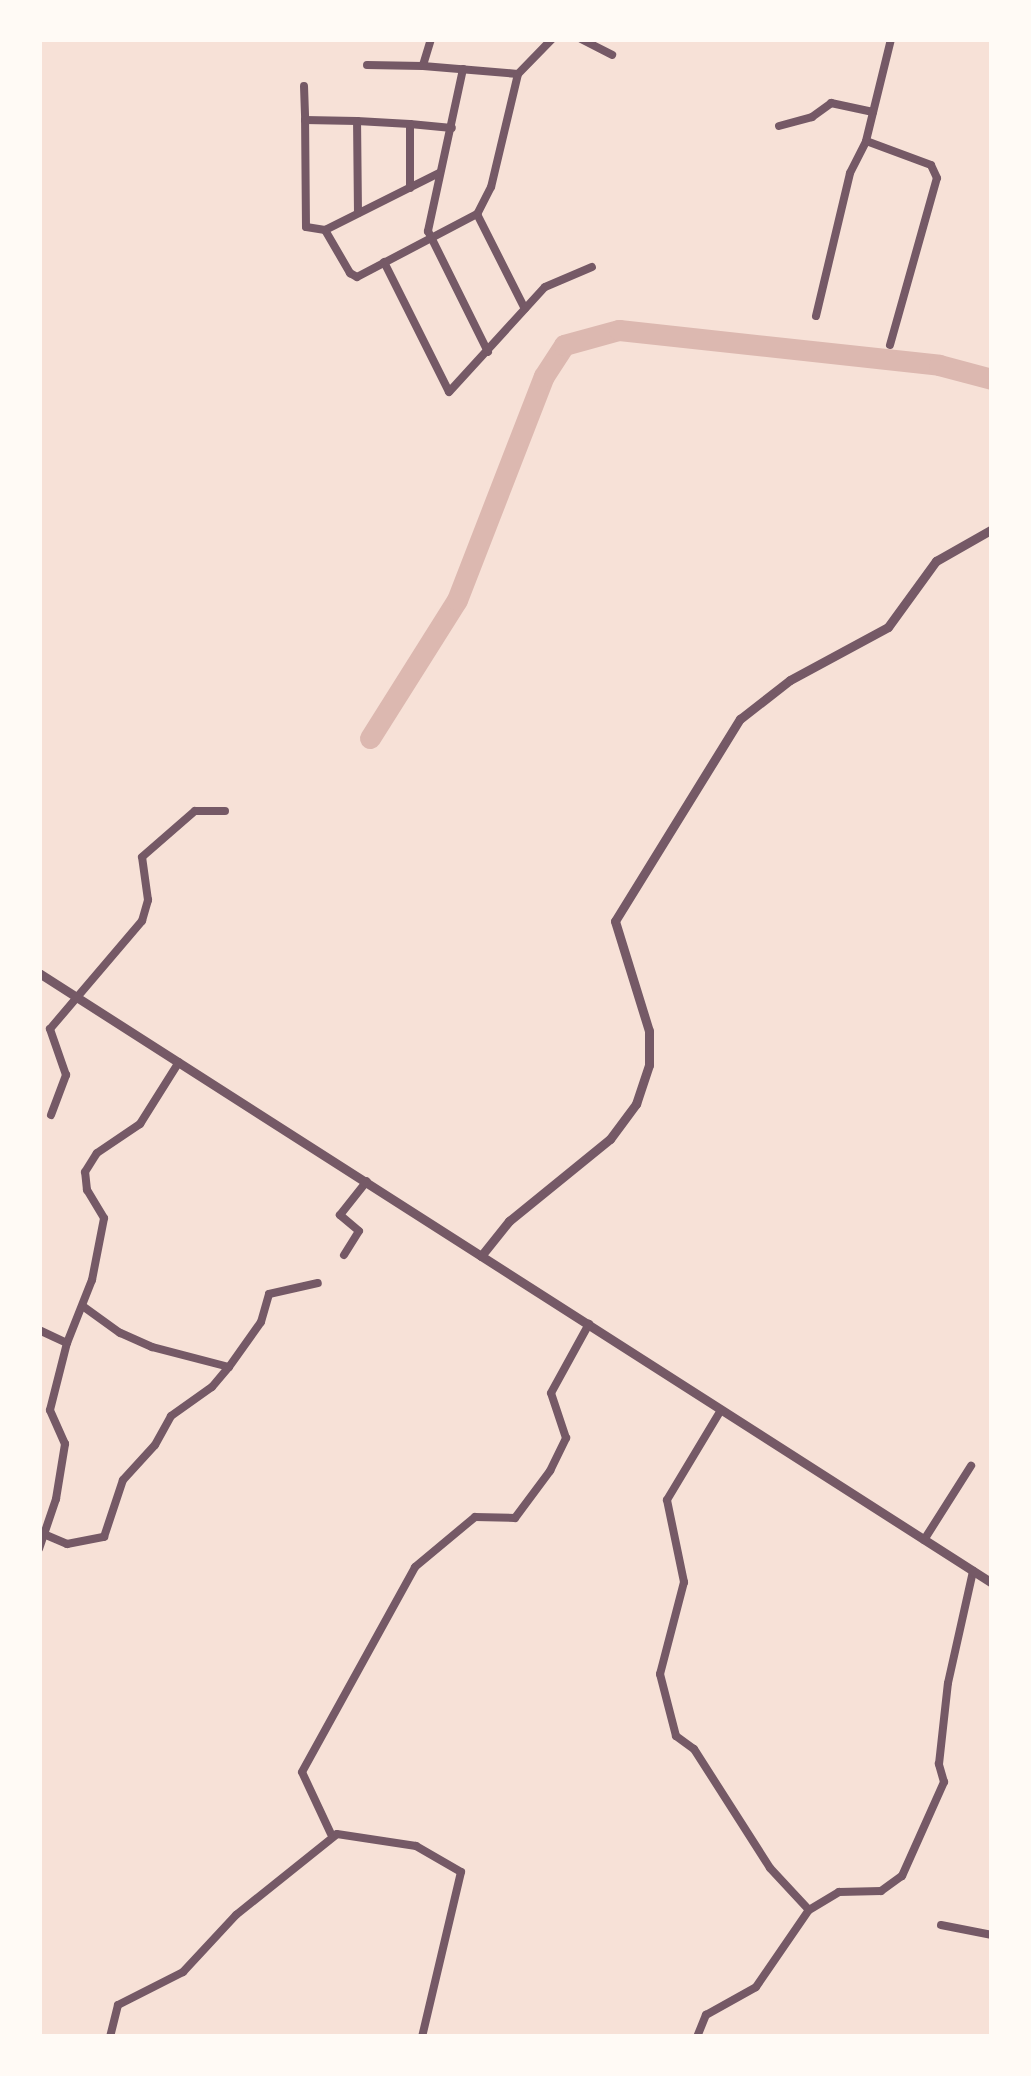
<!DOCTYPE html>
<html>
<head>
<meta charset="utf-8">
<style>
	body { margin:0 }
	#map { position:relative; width:1031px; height:2076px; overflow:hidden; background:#f7e1d7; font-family:"Sofia Sans Condensed",sans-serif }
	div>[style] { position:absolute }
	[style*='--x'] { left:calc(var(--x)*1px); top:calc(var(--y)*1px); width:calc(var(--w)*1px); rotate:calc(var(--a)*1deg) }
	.river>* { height:21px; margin:-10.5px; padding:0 10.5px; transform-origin:10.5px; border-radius:10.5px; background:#dcb8b0 }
	.minor>* { height:8px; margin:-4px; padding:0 4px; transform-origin:4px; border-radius:4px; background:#755966 }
	.tertiary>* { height:9px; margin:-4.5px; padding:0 4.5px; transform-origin:4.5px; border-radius:4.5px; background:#755966 }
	span { translate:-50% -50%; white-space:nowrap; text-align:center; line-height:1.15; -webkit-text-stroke:10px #fffaf5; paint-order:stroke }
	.frame { position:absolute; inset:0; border:42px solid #fffaf5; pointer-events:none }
</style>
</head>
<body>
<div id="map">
	<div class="river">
		<div style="--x:370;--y:738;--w:163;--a:-57.8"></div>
		<div style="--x:457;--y:600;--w:240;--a:-68.8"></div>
		<div style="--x:544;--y:376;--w:37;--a:-57"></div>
		<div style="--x:564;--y:345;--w:57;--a:-15.3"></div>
		<div style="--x:619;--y:330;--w:322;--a:6.2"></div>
		<div style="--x:939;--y:365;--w:55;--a:14.8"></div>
	</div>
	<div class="minor">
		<div style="--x:431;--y:39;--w:28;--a:107"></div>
		<div style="--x:423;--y:66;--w:95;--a:4.8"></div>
		<div style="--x:518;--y:74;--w:49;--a:-45.8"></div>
		<div style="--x:581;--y:39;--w:35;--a:27"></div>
		<div style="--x:367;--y:65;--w:56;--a:1"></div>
		<div style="--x:463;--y:69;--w:166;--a:102.2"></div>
		<div style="--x:428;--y:231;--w:135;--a:63.6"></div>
		<div style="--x:518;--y:74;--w:116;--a:103.4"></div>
		<div style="--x:491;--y:187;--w:30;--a:117"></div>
		<div style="--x:477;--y:214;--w:106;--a:63.2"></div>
		<div style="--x:304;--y:86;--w:34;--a:88"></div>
		<div style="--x:779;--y:126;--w:34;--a:-15"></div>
		<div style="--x:812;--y:117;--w:24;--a:-36"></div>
		<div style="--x:831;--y:103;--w:43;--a:12.1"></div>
		<div style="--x:439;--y:173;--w:127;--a:153.4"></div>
		<div style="--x:325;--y:230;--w:50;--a:59.8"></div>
		<div style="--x:350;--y:273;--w:8;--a:30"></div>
		<div style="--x:357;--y:277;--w:136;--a:-27.7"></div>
		<div style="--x:410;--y:188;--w:64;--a:-90"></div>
		<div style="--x:410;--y:124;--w:42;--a:5.4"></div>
		<div style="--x:358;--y:213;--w:92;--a:-90.6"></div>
		<div style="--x:357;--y:121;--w:53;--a:3.2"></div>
		<div style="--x:325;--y:230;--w:19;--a:-171"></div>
		<div style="--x:306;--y:227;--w:107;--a:-90.5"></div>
		<div style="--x:305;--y:120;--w:52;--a:1.1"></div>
		<div style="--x:384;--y:262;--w:145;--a:63.4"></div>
		<div style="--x:449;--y:392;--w:142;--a:-47.6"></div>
		<div style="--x:545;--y:287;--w:51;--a:-23.1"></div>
		<div style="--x:816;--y:316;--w:147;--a:-76.6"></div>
		<div style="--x:850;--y:173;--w:36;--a:-63"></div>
		<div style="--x:890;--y:345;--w:173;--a:-74.3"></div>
		<div style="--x:937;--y:178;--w:14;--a:-115"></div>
		<div style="--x:931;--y:165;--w:69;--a:-159.7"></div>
		<div style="--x:866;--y:141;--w:105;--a:-76.2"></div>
		<div style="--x:51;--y:1115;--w:43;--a:-69.4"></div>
		<div style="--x:66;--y:1075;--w:49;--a:-109.2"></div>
		<div style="--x:50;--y:1029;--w:142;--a:-49.6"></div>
		<div style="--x:142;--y:921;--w:22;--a:-74"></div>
		<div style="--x:148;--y:900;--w:43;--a:-97.9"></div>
		<div style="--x:142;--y:857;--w:70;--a:-41"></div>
		<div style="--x:195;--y:811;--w:30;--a:0"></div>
		<div style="--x:344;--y:1255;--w:28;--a:-58"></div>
		<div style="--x:359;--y:1231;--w:25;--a:-140"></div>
		<div style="--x:340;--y:1215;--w:43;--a:-51.5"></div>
		<div style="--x:39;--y:1330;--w:31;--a:25"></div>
		<div style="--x:229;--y:1367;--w:55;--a:-54.6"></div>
		<div style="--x:261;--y:1322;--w:29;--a:-74"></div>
		<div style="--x:269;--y:1294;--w:50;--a:-12.7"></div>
		<div style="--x:721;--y:1410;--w:105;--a:121"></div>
		<div style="--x:667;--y:1500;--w:84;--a:78.3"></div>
		<div style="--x:684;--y:1582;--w:95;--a:104.6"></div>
		<div style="--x:660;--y:1674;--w:64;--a:75.5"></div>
		<div style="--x:676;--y:1736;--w:22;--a:36"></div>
		<div style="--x:694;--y:1749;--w:141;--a:57.4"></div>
		<div style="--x:770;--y:1868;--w:57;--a:47.1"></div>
		<div style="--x:46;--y:1535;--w:23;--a:23"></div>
		<div style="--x:67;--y:1544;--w:38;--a:-11"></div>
		<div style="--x:104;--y:1537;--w:60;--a:-71.6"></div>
		<div style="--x:123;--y:1480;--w:47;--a:-47.6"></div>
		<div style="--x:155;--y:1445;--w:33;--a:-61"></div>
		<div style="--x:171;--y:1416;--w:50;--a:-35.3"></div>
		<div style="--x:212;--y:1387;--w:26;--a:-50"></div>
		<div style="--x:229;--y:1367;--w:80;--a:-165.4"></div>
		<div style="--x:152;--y:1347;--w:35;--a:-156"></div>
		<div style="--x:120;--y:1333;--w:44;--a:-144.2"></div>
		<div style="--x:924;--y:1540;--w:88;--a:-57.6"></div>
		<div style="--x:39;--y:1549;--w:53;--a:-71.2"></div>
		<div style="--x:56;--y:1499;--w:56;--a:-80.7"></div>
		<div style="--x:65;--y:1444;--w:37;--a:-114"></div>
		<div style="--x:50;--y:1410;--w:69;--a:-75.8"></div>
		<div style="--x:67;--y:1343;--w:68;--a:-68.4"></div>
		<div style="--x:92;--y:1280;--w:63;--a:-79"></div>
		<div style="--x:104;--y:1218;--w:33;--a:-121"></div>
		<div style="--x:87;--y:1190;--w:18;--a:-96"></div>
		<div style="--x:85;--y:1172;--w:22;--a:-58"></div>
		<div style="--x:97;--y:1153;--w:52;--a:-34"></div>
		<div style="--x:140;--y:1124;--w:73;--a:-57.8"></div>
		<div style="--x:331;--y:1834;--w:68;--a:-115.1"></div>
		<div style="--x:302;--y:1772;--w:234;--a:-61.1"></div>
		<div style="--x:415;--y:1567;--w:78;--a:-39.8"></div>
		<div style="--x:475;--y:1517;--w:40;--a:1.4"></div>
		<div style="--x:515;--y:1518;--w:59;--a:-53.3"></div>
		<div style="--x:550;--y:1471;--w:37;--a:-64"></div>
		<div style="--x:566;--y:1438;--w:47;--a:-108.4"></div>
		<div style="--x:551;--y:1393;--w:79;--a:-61.2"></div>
		<div style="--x:941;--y:1925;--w:52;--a:11.1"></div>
		<div style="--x:110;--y:2037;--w:33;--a:-76"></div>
		<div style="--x:118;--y:2005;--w:73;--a:-26.9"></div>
		<div style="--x:183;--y:1972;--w:78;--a:-47.1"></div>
		<div style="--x:236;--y:1915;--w:129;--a:-38.7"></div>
		<div style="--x:337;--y:1834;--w:80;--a:8.6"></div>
		<div style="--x:416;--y:1846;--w:52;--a:30"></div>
		<div style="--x:461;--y:1872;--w:170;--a:103.3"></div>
		<div style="--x:697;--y:2037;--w:24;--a:-68"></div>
		<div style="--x:706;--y:2015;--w:57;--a:-29.2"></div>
		<div style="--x:756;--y:1987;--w:93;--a:-55.5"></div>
		<div style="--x:809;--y:1910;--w:35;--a:-31"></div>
		<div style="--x:839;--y:1892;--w:42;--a:-1.4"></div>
		<div style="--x:881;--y:1891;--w:26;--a:-36"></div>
		<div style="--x:902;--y:1876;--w:103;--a:-65.9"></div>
		<div style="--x:944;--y:1782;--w:19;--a:-106"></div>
		<div style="--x:939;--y:1764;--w:81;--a:-83.7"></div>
		<div style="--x:948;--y:1683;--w:115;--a:-77.4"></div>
	</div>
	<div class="tertiary">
		<div style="--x:39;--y:973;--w:1132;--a:32.62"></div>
		<div style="--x:481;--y:1256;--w:45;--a:-51.3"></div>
		<div style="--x:509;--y:1221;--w:130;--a:-39.1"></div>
		<div style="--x:610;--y:1139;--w:44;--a:-53.4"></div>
		<div style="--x:636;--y:1104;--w:41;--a:-71.6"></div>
		<div style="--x:649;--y:1065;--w:34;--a:-90"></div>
		<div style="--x:649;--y:1031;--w:115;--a:-107.2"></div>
		<div style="--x:615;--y:921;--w:238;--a:-58.3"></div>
		<div style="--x:740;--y:719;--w:63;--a:-38"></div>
		<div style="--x:790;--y:680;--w:111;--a:-28.4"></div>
		<div style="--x:888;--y:627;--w:82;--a:-54"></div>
		<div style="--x:936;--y:561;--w:64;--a:-29.7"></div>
	</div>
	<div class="frame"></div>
</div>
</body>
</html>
